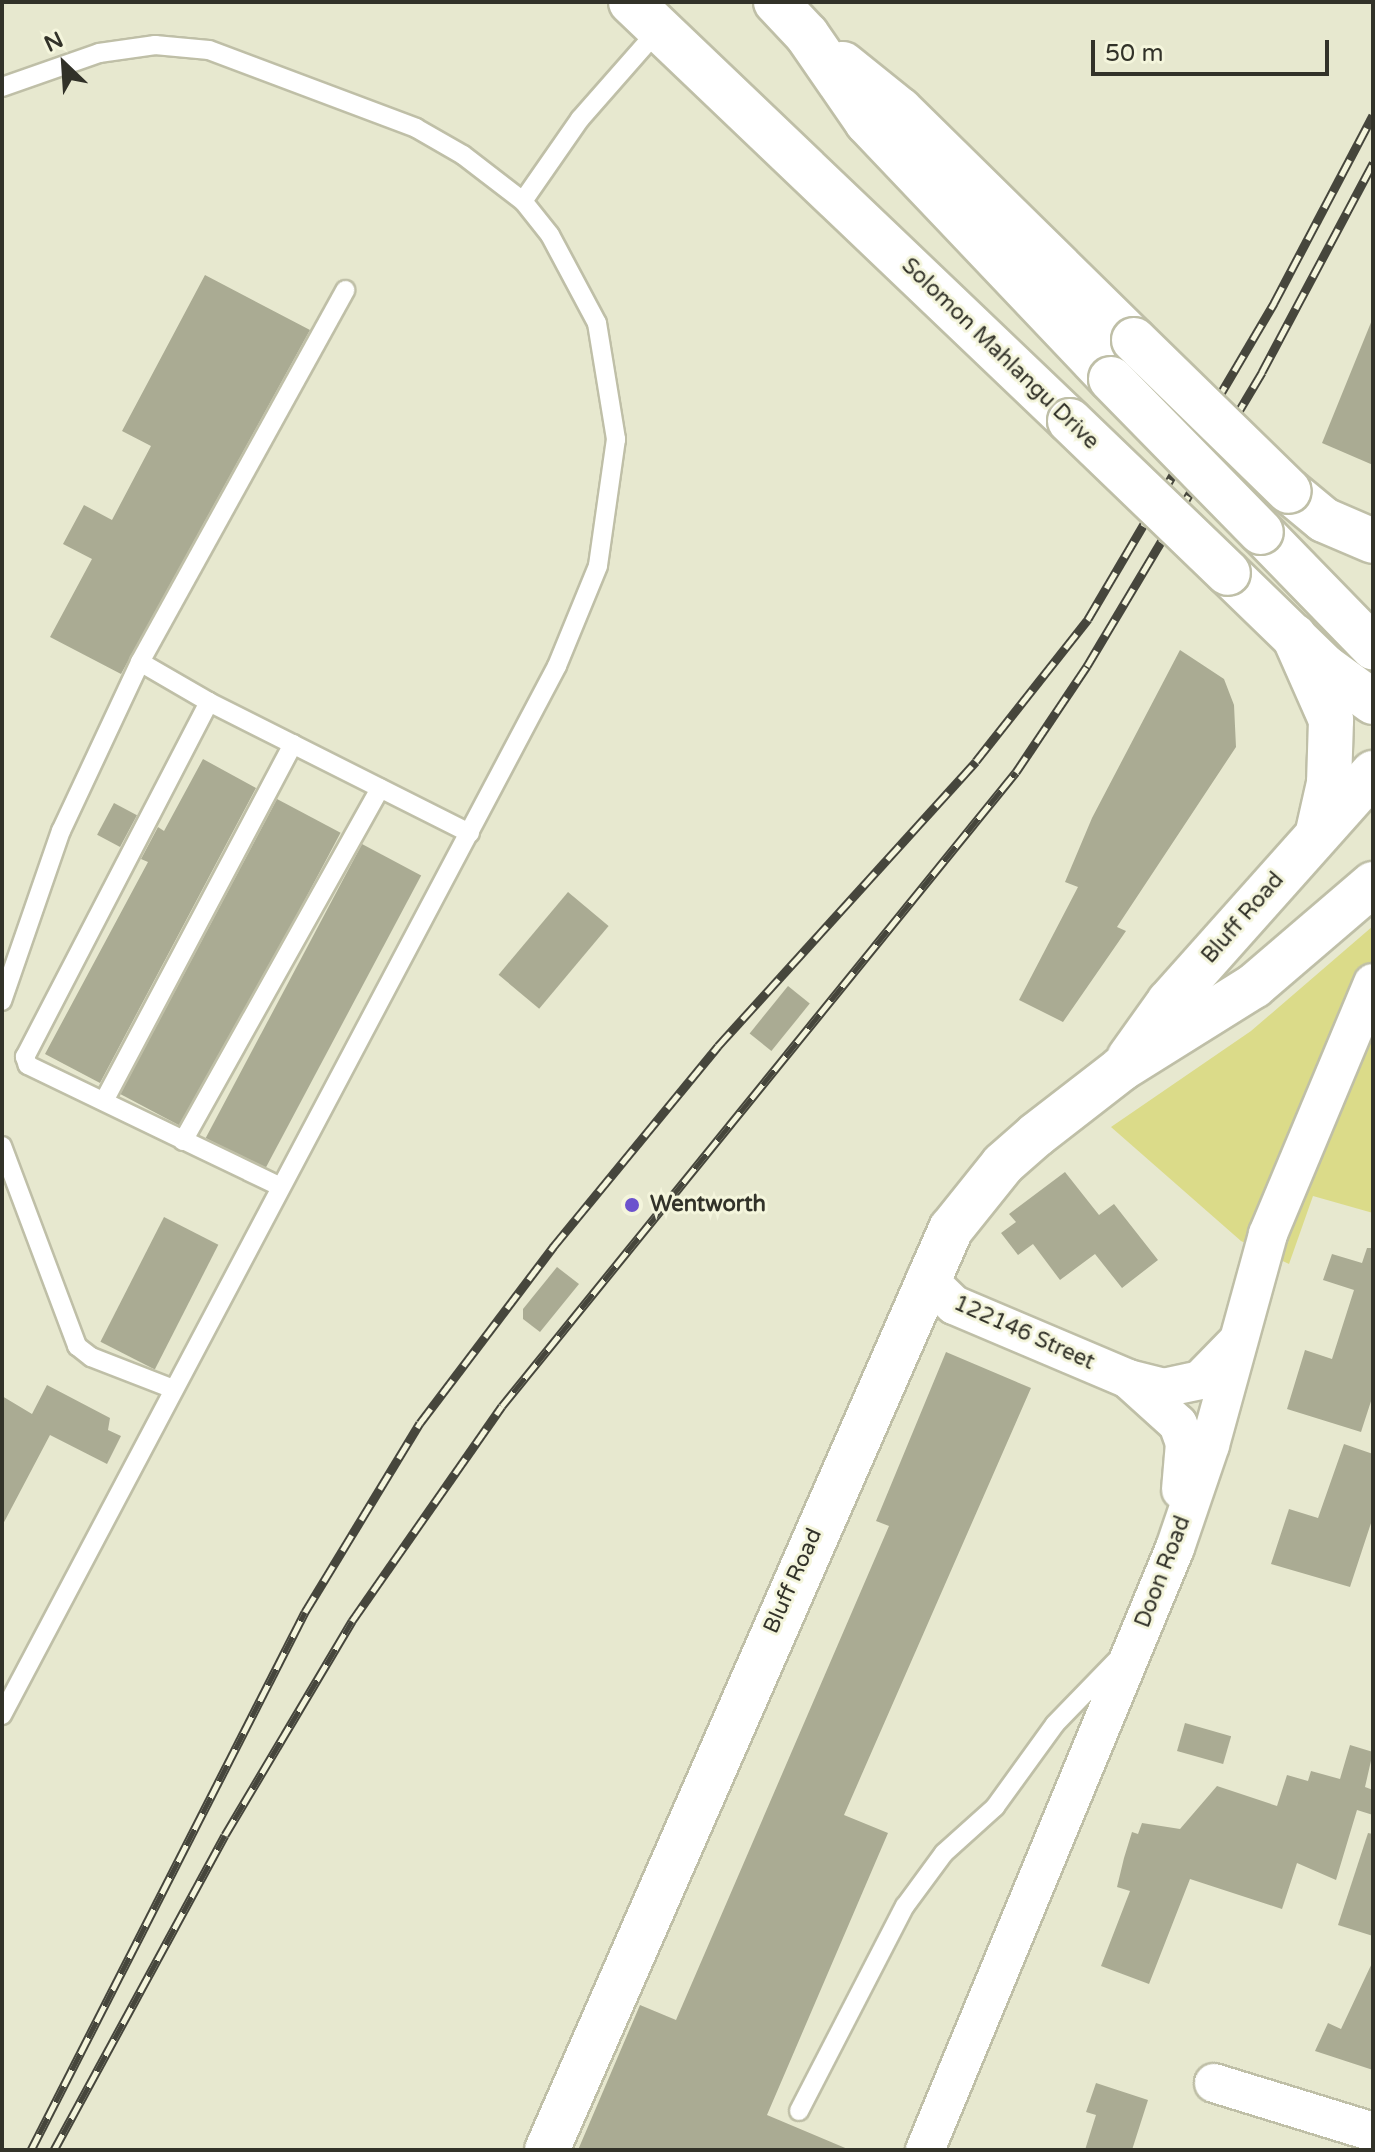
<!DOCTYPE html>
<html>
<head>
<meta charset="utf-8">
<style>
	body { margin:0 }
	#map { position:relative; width:1375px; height:2152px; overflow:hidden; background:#e7e8cf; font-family:"Varela Round",sans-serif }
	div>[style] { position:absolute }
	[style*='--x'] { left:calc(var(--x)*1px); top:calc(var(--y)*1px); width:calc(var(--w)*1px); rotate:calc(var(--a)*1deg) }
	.green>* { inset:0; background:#dbdb89 }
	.building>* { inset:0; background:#aaab93; transform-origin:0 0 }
	.roads { filter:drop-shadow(2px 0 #bfbfa7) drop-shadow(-2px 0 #bfbfa7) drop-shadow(0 2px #bfbfa7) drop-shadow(0 -2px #bfbfa7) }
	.lane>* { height:18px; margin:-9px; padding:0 9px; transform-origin:9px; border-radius:9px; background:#fff }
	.street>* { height:38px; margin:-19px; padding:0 19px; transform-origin:19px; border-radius:19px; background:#fff }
	.secondary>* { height:44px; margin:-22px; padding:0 22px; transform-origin:22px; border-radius:22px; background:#fff }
	.rail>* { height:9px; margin-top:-4.5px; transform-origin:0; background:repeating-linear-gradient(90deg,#f4f5dc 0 18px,#46463c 0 36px); box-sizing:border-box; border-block:2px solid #46463c }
	.bridges { filter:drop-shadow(2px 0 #bfbfa7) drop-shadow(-2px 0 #bfbfa7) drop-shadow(0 2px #bfbfa7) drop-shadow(0 -2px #bfbfa7) }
	.secondary-bridge>* { height:44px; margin:-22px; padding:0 22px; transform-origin:22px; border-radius:22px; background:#fff }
	.dots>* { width:22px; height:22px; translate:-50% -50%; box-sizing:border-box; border:4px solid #f4f5dc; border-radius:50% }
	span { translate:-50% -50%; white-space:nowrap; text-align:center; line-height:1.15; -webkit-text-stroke:6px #f4f5dc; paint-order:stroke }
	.street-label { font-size:22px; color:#323229 }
	.poi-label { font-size:22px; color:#323229; font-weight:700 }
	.left { translate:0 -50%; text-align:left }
	.frame { position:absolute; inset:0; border:4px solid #323229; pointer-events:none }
	.north { position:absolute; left:24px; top:24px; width:80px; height:80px; -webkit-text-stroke:6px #f4f5dc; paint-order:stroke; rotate:335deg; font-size:22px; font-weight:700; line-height:32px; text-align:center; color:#323229 }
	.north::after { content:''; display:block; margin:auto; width:28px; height:36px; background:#323229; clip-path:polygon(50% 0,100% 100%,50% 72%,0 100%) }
	.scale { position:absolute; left:1091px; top:40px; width:238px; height:36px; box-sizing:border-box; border:4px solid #323229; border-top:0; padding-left:10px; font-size:24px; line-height:28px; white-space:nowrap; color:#323229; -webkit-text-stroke:6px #f4f5dc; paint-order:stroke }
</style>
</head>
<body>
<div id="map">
	<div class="green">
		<div style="clip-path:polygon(1373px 926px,1373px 1213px,1313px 1196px,1289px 1264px,1241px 1241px,1111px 1127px,1251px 1031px)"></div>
	</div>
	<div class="building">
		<div style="clip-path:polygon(205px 275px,310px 330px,121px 674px,50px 637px,92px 559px,63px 544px,84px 505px,112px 520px,151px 446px,122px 431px)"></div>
		<div style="clip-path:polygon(1372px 320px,1373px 320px,1373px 465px,1322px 443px)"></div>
		<div style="clip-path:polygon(1180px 650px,1224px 679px,1234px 705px,1236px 747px,1117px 927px,1126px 931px,1063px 1022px,1019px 1000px,1078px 887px,1065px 882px,1092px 818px)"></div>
		<div style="clip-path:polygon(203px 759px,256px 788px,100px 1083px,45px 1054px,148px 862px,141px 859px,158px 827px,164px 831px)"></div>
		<div style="left:277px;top:799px;width:72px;height:334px;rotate:28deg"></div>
		<div style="left:114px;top:803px;width:26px;height:36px;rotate:28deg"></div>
		<div style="left:362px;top:844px;width:67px;height:333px;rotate:28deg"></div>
		<div style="left:568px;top:892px;width:53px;height:108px;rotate:40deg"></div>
		<div style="left:788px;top:986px;width:28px;height:61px;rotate:39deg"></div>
		<div style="clip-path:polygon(1065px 1172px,1099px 1215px,1114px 1204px,1158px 1260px,1122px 1288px,1095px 1254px,1060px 1280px,1033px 1244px,1018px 1255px,1001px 1233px,1016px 1222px,1009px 1214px)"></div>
		<div style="left:164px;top:1217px;width:61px;height:140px;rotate:27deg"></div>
		<div style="clip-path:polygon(1367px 1248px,1373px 1248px,1373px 1395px,1361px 1432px,1287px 1409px,1305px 1350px,1332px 1359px,1354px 1290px,1323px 1280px,1332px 1254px,1362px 1263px)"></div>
		<div style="clip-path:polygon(557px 1267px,579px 1284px,540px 1332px,523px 1319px,523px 1309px)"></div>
		<div style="clip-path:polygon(946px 1352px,1031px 1388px,844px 1815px,888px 1833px,767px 2115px,850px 2150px,578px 2150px,640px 2005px,676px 2020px,889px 1526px,876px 1521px)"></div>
		<div style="clip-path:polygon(47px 1385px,110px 1418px,108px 1430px,121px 1436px,107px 1464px,50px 1435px,2px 1526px,2px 1396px,32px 1414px)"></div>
		<div style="clip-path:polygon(1344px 1444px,1373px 1454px,1373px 1517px,1350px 1587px,1271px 1564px,1289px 1509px,1318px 1518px)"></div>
		<div style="left:1185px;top:1723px;width:48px;height:29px;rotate:16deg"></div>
		<div style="clip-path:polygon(1350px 1745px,1373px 1752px,1365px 1787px,1373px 1790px,1373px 1815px,1357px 1810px,1336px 1880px,1297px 1863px,1282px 1909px,1190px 1879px,1149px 1984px,1101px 1966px,1130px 1891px,1117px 1887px,1124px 1858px,1132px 1832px,1138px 1834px,1142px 1823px,1180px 1829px,1217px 1786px,1277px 1806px,1287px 1775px,1308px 1781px,1311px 1771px,1340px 1779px)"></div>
		<div style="clip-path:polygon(1368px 1833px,1373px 1834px,1373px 1936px,1338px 1925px)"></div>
		<div style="clip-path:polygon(1373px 1961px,1373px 2070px,1315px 2051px,1328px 2023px,1341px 2029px)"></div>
		<div style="clip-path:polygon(1096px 2083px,1148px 2100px,1132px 2150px,1085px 2150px,1096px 2115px,1086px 2112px)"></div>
	</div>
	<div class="roads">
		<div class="lane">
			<div style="--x:2;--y:87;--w:103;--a:-19.3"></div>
			<div style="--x:99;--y:53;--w:57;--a:-8.1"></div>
			<div style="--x:155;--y:45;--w:54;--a:5.3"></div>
			<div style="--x:209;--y:50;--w:221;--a:20.6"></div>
			<div style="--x:416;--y:128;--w:54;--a:29.9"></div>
			<div style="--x:463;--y:155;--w:76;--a:37.5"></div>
			<div style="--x:523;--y:201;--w:43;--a:51.5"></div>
			<div style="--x:550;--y:235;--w:100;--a:61.9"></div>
			<div style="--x:597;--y:323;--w:118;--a:80.7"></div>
			<div style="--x:616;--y:439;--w:128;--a:98.1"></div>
			<div style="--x:598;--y:566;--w:108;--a:112.3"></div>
			<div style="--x:557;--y:666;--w:1187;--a:117.88"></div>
			<div style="--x:523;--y:201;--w:100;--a:-55.2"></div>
			<div style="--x:580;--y:119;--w:120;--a:-48.7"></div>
			<div style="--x:140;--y:662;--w:80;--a:30.1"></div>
			<div style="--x:2;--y:1001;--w:180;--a:-70.9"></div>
			<div style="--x:61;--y:831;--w:187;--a:-64.9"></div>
			<div style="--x:140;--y:662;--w:425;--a:-61.1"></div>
			<div style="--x:104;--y:1101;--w:404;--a:-62.1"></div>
			<div style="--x:183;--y:1141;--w:404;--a:-60.8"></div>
			<div style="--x:2;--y:1146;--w:214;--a:69.4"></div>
			<div style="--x:77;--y:1346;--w:18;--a:38"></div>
			<div style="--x:91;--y:1357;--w:88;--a:21.3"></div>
			<div style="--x:279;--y:1186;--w:279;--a:-154.3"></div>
			<div style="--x:28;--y:1065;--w:9;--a:-111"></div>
			<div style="--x:25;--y:1057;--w:400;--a:-62.6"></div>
			<div style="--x:209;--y:702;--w:292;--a:26.7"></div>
			<div style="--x:799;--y:2111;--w:231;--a:-62.7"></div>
			<div style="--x:905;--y:1906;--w:66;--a:-53.7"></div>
			<div style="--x:944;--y:1853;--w:69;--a:-42"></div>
			<div style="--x:995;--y:1807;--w:102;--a:-54.1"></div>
			<div style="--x:1055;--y:1724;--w:93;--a:-45.9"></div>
		</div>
		<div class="street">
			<div style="--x:926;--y:1278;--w:39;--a:44"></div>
			<div style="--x:954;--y:1305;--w:189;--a:23"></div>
			<div style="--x:1128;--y:1379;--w:36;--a:14"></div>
			<div style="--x:1163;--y:1388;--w:38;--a:-12"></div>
			<div style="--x:1200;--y:1380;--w:50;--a:-45.8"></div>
			<div style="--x:1128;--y:1379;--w:67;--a:42"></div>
			<div style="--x:1178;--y:1424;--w:20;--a:70"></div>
			<div style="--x:1185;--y:1443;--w:47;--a:94.9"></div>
			<div style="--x:1214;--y:2083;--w:166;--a:17.1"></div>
			<div style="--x:925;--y:2150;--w:652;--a:-67.45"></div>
			<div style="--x:1175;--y:1548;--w:109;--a:-71.2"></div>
			<div style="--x:1210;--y:1445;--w:219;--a:-74.6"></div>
			<div style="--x:1268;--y:1234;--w:272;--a:-67.3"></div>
		</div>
		<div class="secondary">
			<div style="--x:631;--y:2;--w:607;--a:43.66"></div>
			<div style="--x:776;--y:2;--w:45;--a:46.8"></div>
			<div style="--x:807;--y:35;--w:106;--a:55.4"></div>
			<div style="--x:867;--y:122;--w:354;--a:46.5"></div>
			<div style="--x:843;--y:64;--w:73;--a:38.9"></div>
			<div style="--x:900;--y:110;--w:328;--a:44.5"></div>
			<div style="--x:1289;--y:491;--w:45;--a:39.6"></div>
			<div style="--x:1324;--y:520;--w:53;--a:23.2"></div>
			<div style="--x:1261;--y:532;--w:161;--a:45.8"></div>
			<div style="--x:1228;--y:573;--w:135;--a:44.1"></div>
			<div style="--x:1325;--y:667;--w:59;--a:36.1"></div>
			<div style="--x:1294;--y:636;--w:92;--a:66.2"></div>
			<div style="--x:1331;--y:720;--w:63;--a:91.8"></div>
			<div style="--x:1329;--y:783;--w:50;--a:102.7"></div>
			<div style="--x:1129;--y:1058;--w:69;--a:-54.5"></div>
			<div style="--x:1169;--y:1002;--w:307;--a:-48.3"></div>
			<div style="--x:547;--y:2150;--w:1006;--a:-66.32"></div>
			<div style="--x:951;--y:1229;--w:83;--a:-51.3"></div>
			<div style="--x:1003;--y:1164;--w:44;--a:-41.3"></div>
			<div style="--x:1036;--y:1135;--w:108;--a:-37.8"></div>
			<div style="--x:1121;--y:1069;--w:157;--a:-32"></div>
			<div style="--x:1254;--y:986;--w:157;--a:-40.6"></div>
		</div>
	</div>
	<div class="rail">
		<div style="--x:31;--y:2150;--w:604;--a:-63.01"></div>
		<div style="--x:305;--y:1612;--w:221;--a:-58.7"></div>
		<div style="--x:420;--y:1423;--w:221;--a:-52.9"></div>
		<div style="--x:553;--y:1247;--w:260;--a:-50.6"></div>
		<div style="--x:718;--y:1046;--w:384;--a:-47.8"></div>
		<div style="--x:976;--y:761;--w:181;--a:-51.7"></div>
		<div style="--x:1088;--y:619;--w:367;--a:-59.5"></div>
		<div style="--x:1274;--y:303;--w:212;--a:-62.2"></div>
		<div style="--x:54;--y:2150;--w:358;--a:-61.5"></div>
		<div style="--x:225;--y:1835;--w:249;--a:-59.3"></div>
		<div style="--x:352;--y:1621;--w:262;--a:-55.1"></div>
		<div style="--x:502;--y:1406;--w:816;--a:-50.97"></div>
		<div style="--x:1016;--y:772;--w:128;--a:-56.2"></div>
		<div style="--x:1087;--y:666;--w:342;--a:-59.2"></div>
		<div style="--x:1262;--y:372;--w:237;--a:-62"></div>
	</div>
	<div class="bridges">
		<div class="secondary-bridge">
			<div style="--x:1134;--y:340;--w:216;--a:44.3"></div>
			<div style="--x:1111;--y:379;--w:214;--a:45.6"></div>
			<div style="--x:1070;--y:421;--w:219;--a:43.9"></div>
		</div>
	</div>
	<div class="dots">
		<div style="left:632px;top:1205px;background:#6c53cd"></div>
	</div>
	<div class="street-label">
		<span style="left:1000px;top:354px;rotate:44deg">Solomon Mahlangu Drive</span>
		<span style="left:1243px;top:918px;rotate:-49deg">Bluff Road</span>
		<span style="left:1024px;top:1333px;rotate:24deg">122146 Street</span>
		<span style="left:1163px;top:1572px;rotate:-69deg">Doon Road</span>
		<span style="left:793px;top:1581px;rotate:-66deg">Bluff Road</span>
	</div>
	<div class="poi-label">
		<span class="left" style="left:650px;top:1205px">Wentworth</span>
	</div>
	<div class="frame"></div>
	<div class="north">N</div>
	<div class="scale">50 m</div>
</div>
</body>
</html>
